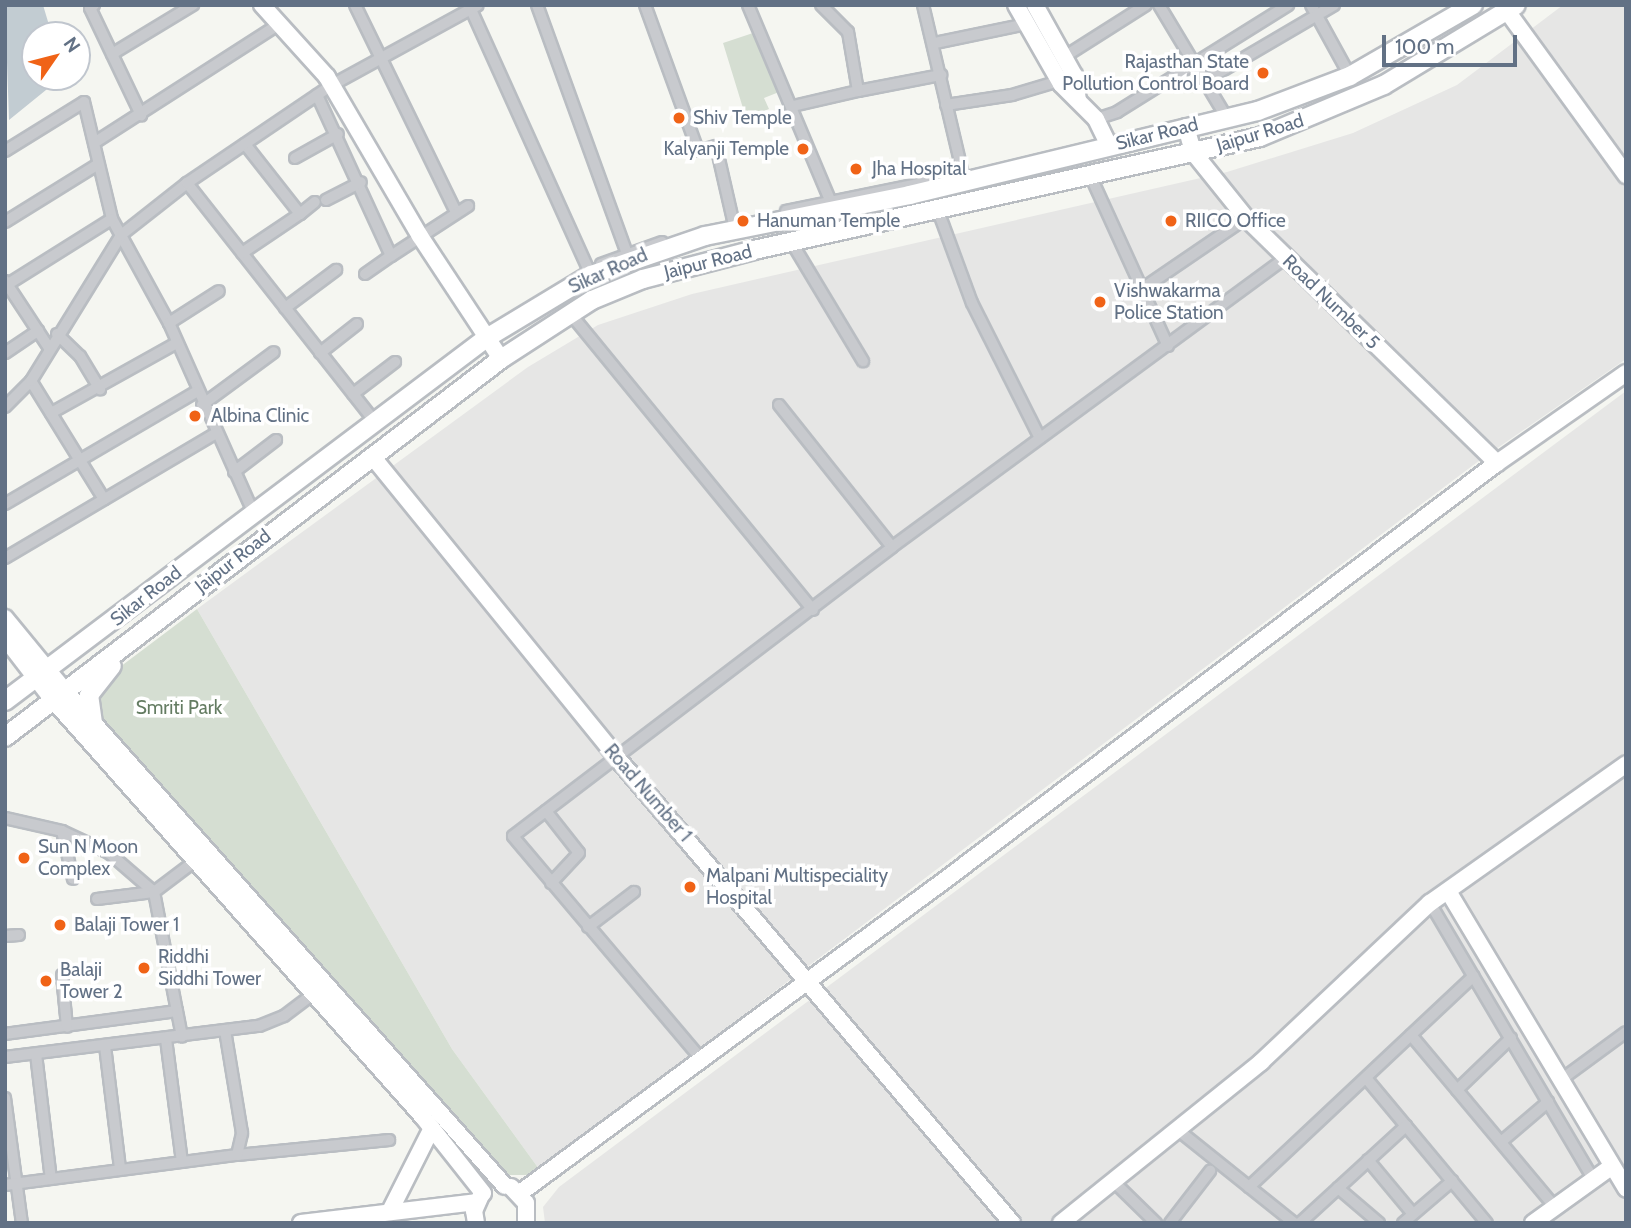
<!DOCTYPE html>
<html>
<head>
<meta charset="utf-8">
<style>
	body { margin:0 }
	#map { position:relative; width:1631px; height:1228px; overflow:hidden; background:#f5f6f1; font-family:Cabin,sans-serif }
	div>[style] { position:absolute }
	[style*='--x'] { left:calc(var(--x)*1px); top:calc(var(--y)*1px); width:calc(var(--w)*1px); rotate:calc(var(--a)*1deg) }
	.built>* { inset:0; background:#e6e6e5 }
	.green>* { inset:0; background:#d5ded2 }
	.water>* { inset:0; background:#c2ccd2 }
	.roads { filter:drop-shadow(2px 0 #b9bdc2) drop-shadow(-2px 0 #b9bdc2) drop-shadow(0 2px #b9bdc2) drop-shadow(0 -2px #b9bdc2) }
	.street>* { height:10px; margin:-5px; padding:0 5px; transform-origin:5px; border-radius:5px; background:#c8cace }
	.secondary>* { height:16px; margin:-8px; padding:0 8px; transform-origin:8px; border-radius:8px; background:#fff }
	.primary>* { height:18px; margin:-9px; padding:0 9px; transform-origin:9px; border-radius:9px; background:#fff }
	.dots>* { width:19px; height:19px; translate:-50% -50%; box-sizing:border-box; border:4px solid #fff; border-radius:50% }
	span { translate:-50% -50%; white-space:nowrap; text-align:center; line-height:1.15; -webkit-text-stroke:7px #fff; paint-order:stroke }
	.poi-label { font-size:19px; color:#627185 }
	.right { translate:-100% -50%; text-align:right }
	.left { translate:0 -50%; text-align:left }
	.street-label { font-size:19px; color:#627185 }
	.park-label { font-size:19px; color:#647c62 }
	.frame { position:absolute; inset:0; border:7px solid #627185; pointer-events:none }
	.north { position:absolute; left:21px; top:21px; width:70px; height:70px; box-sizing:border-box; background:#fff; border:2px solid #c0c6ce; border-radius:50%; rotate:55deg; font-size:19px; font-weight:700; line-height:28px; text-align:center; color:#627185 }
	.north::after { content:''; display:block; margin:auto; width:24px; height:32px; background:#f06317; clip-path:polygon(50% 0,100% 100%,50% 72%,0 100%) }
	.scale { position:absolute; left:1382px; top:35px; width:135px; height:32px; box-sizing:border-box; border:4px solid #627185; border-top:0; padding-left:9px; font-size:21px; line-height:24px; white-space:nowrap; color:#627185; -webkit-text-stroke:5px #fff; paint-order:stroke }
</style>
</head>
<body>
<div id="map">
	<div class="built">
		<div style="clip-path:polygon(1563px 5px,1626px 5px,1626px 359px,1476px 463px,539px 1169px,452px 1049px,197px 609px,528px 367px,598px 325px,692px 294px,1227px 172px,1353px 133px,1457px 85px)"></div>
		<div style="clip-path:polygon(1626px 391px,1626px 1223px,545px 1223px,543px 1207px,559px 1187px)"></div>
	</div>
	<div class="green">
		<div style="clip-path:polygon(756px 32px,784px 90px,764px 98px,769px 109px,746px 118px,723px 43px)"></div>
		<div style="clip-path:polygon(197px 609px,452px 1049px,539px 1169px,532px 1175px,506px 1175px,492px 1164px,90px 707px,104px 679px)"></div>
	</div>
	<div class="water">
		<div style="clip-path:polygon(5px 5px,43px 5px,52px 35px,35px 35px,35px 77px,62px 77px,9px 120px)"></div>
	</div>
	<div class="roads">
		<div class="street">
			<div style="--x:94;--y:5;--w:5;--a:143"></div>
			<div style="--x:90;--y:8;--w:119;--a:64.5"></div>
			<div style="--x:355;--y:5;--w:230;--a:64"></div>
			<div style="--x:469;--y:5;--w:296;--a:65.7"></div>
			<div style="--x:537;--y:5;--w:270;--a:70.1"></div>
			<div style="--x:645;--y:5;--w:155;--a:70"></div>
			<div style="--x:698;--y:151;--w:19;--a:-16"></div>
			<div style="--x:716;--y:146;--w:85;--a:77.1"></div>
			<div style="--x:748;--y:5;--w:217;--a:67.2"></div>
			<div style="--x:923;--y:5;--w:182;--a:76.7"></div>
			<div style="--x:1159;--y:5;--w:132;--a:59"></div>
			<div style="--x:1311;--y:5;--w:81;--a:61.2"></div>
			<div style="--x:935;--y:43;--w:94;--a:-11.7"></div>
			<div style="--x:112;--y:54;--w:95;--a:-31.2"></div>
			<div style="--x:1064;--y:57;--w:97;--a:-32.4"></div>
			<div style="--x:1208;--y:79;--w:146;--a:-30.4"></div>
			<div style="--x:858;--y:91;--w:85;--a:-10.9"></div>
			<div style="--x:317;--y:95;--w:177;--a:65.3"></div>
			<div style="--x:391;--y:256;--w:92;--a:-33"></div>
			<div style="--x:946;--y:105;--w:67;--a:-8.6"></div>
			<div style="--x:1012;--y:95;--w:49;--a:-16.6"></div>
			<div style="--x:793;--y:106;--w:67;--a:-13"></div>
			<div style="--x:858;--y:91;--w:60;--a:-99.6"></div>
			<div style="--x:848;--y:32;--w:38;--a:-135"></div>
			<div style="--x:1096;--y:119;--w:22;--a:-18"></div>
			<div style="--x:1117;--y:112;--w:202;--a:-32"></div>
			<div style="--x:94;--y:143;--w:222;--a:-32.7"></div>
			<div style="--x:5;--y:151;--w:93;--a:-31.8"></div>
			<div style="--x:84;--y:102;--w:120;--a:76.5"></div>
			<div style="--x:112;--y:219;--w:119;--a:61.3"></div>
			<div style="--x:169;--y:323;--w:209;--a:66"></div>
			<div style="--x:295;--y:158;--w:49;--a:-29.2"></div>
			<div style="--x:1090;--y:175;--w:188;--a:65.5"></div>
			<div style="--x:187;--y:183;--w:305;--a:51.8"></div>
			<div style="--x:326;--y:200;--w:39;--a:-27"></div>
			<div style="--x:937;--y:208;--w:101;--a:69.8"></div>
			<div style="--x:972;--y:303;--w:151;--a:63.3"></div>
			<div style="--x:786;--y:211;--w:149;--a:-11.6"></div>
			<div style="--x:300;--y:214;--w:19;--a:-39"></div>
			<div style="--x:5;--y:222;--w:108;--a:-31.8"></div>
			<div style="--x:792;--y:243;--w:138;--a:59"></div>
			<div style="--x:242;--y:253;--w:70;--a:-33.9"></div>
			<div style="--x:300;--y:214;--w:89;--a:-128.2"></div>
			<div style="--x:601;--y:264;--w:65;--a:-19.8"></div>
			<div style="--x:365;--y:274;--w:32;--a:-35"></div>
			<div style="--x:5;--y:281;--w:80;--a:56.7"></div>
			<div style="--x:5;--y:286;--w:126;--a:-32.1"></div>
			<div style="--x:1142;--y:289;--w:126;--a:-34.3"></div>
			<div style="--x:285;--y:308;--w:64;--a:-36.7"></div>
			<div style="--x:569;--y:312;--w:385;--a:50.7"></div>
			<div style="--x:169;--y:323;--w:59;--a:-32.6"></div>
			<div style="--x:57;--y:334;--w:32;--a:44"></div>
			<div style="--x:80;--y:356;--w:39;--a:59"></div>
			<div style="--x:5;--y:353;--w:40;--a:-34"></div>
			<div style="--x:320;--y:353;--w:47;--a:-38.1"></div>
			<div style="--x:31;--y:381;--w:139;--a:58.3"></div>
			<div style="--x:353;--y:394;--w:53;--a:-37.3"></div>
			<div style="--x:202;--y:405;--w:89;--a:-36.4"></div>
			<div style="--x:779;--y:405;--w:181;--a:51.5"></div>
			<div style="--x:5;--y:407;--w:37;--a:-45"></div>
			<div style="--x:31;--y:381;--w:172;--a:-58.3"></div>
			<div style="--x:121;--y:235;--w:84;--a:-38.2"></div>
			<div style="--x:187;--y:183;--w:175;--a:-34.1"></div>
			<div style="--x:332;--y:85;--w:166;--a:-28.7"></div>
			<div style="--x:51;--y:413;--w:144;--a:-29.1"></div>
			<div style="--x:234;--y:472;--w:53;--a:-37.3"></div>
			<div style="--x:5;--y:504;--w:221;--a:-30.4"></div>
			<div style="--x:5;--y:558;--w:245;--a:-30.6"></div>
			<div style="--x:546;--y:811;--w:53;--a:51.8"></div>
			<div style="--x:579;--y:853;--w:41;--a:133"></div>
			<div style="--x:5;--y:818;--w:58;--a:12.8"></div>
			<div style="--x:62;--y:831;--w:52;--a:25.1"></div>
			<div style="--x:109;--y:853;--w:60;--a:40.9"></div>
			<div style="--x:154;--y:892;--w:121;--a:79.1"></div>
			<div style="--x:177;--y:1011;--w:174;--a:172.4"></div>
			<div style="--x:62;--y:831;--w:49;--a:77.1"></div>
			<div style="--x:97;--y:899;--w:57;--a:-7"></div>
			<div style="--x:154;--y:892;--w:51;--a:-37.1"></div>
			<div style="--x:1430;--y:903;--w:321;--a:59.4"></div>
			<div style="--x:588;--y:927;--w:58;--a:-37.3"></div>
			<div style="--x:5;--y:936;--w:14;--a:-4"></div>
			<div style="--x:62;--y:975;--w:52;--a:84.5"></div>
			<div style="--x:177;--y:1011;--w:26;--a:79"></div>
			<div style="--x:1411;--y:1035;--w:223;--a:50.1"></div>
			<div style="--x:166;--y:1039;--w:124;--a:82.6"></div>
			<div style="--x:105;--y:1046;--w:124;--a:83"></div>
			<div style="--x:36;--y:1054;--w:126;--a:83.2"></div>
			<div style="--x:5;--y:1057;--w:256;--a:-7"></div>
			<div style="--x:259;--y:1026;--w:27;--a:-22"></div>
			<div style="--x:284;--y:1016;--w:41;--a:-37.1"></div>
			<div style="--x:702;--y:1060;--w:293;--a:-130.2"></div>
			<div style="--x:513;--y:836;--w:477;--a:-37.3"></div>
			<div style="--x:892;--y:547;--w:489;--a:-36.3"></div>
			<div style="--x:1366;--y:1078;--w:189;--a:50.2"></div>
			<div style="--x:1562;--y:1079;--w:79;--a:-36.3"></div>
			<div style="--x:1457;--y:1090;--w:75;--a:-43.9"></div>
			<div style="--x:5;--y:1098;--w:126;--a:82.3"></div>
			<div style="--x:1178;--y:1130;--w:149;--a:38.7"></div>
			<div style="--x:1501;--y:1142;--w:62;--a:-40.4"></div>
			<div style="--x:237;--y:1155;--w:153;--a:-5.6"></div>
			<div style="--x:1368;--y:1160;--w:70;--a:50.2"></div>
			<div style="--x:1114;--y:1182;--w:59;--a:44.3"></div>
			<div style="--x:5;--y:1185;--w:234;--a:-7.4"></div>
			<div style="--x:237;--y:1155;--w:23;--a:-77"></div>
			<div style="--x:242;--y:1133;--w:104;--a:-99.4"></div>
			<div style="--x:1249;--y:1187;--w:308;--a:-43.2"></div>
			<div style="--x:1338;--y:1188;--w:54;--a:40.5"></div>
			<div style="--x:1170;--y:1223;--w:66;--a:-52.4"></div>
			<div style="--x:1300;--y:1223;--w:144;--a:-42.5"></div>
			<div style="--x:1403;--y:1223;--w:65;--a:-40.6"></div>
		</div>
		<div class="secondary">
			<div style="--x:262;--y:5;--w:97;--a:47.9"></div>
			<div style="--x:327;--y:77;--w:184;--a:59.7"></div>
			<div style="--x:420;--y:236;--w:147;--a:56.6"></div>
			<div style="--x:1016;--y:5;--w:91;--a:60.3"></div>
			<div style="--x:1061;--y:84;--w:49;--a:45"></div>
			<div style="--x:1096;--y:119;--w:30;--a:64"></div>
			<div style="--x:1035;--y:5;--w:80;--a:60.9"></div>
			<div style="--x:1074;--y:75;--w:25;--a:81"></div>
			<div style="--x:1507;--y:11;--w:203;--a:54"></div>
			<div style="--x:1186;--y:127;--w:26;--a:74"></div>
			<div style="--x:1193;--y:152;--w:85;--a:51.2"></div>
			<div style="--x:1246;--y:218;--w:351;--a:44.3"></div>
			<div style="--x:372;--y:456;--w:389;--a:50.9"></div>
			<div style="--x:617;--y:758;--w:610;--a:49.65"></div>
			<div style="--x:5;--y:618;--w:94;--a:50.6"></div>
			<div style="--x:65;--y:691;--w:662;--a:48.37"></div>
			<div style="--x:5;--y:638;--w:78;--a:52.3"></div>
			<div style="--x:53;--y:700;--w:557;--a:48.42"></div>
			<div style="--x:423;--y:1117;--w:97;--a:51.7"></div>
			<div style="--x:1448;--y:891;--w:347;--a:59.1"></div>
			<div style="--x:511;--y:1187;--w:22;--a:47"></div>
			<div style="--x:526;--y:1203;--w:20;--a:90"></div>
			<div style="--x:520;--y:1193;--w:528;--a:-36.37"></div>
			<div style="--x:945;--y:880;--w:692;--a:-37.07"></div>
			<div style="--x:1497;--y:463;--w:157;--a:-34.9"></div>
			<div style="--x:390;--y:1211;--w:93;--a:-63.2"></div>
			<div style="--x:301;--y:1223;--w:176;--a:-6.8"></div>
			<div style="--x:476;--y:1223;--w:12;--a:-99"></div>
			<div style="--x:474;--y:1211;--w:17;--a:-66"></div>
			<div style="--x:1061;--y:1223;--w:257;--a:-38.8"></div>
			<div style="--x:1261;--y:1062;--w:232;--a:-43.3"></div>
			<div style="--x:1430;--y:903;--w:240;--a:-35.3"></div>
			<div style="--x:1533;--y:1223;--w:96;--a:-35.7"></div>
		</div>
		<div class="primary">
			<div style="--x:5;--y:701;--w:601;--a:-37.02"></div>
			<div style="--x:485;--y:339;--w:124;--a:-31.1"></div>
			<div style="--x:591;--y:275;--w:120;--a:-18.9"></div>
			<div style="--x:705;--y:236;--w:209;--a:-11.3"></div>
			<div style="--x:910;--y:195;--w:358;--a:-13.6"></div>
			<div style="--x:1258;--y:111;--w:98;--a:-20.8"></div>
			<div style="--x:1350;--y:76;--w:142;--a:-30"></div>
			<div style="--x:93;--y:723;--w:28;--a:-98"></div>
			<div style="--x:89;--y:695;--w:37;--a:-52"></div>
			<div style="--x:5;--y:737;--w:624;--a:-37.31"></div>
			<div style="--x:501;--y:359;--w:108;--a:-33"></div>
			<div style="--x:592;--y:300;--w:55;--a:-22.4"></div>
			<div style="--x:643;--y:279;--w:115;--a:-14.6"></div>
			<div style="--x:754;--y:250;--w:518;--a:-12.59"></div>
			<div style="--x:1260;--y:137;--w:134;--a:-22.8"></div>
			<div style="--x:1384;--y:85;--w:154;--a:-31.2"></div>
		</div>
	</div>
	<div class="dots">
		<div style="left:1263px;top:73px;background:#f06317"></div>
		<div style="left:679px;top:118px;background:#f06317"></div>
		<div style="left:803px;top:149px;background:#f06317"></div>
		<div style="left:856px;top:169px;background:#f06317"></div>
		<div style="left:743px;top:221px;background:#f06317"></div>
		<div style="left:1171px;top:221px;background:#f06317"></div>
		<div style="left:1100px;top:302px;background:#f06317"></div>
		<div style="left:195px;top:416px;background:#f06317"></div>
		<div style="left:24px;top:858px;background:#f06317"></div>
		<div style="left:690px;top:887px;background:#f06317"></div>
		<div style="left:60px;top:925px;background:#f06317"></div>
		<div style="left:144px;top:968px;background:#f06317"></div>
		<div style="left:46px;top:981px;background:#f06317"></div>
	</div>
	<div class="poi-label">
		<span class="right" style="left:1249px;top:73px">Rajasthan State<br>Pollution Control Board</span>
		<span class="left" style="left:693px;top:118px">Shiv Temple</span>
		<span class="right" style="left:789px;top:149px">Kalyanji Temple</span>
		<span class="left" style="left:872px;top:169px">Jha Hospital</span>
		<span class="left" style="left:757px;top:221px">Hanuman Temple</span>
		<span class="left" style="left:1185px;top:221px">RIICO Office</span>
		<span class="left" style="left:1114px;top:302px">Vishwakarma<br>Police Station</span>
		<span class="left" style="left:211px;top:416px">Albina Clinic</span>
		<span class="left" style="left:38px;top:858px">Sun N Moon<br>Complex</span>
		<span class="left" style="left:706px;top:887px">Malpani Multispeciality<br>Hospital</span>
		<span class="left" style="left:74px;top:925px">Balaji Tower 1</span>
		<span class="left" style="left:158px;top:968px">Riddhi<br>Siddhi Tower</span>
		<span class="left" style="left:60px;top:981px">Balaji<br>Tower 2</span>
	</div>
	<div class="street-label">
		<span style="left:1260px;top:133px;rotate:-17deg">Jaipur Road</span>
		<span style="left:1157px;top:134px;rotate:-14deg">Sikar Road</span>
		<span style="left:708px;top:262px;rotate:-14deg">Jaipur Road</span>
		<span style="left:608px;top:271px;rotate:-24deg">Sikar Road</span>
		<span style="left:1331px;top:302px;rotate:44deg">Road Number 5</span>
		<span style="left:233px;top:561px;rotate:-38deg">Jaipur Road</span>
		<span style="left:146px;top:596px;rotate:-38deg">Sikar Road</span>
		<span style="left:648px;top:793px;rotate:49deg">Road Number 1</span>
	</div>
	<div class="park-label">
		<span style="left:179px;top:708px">Smriti Park</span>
	</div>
	<div class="frame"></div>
	<div class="north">N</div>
	<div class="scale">100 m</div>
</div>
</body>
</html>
